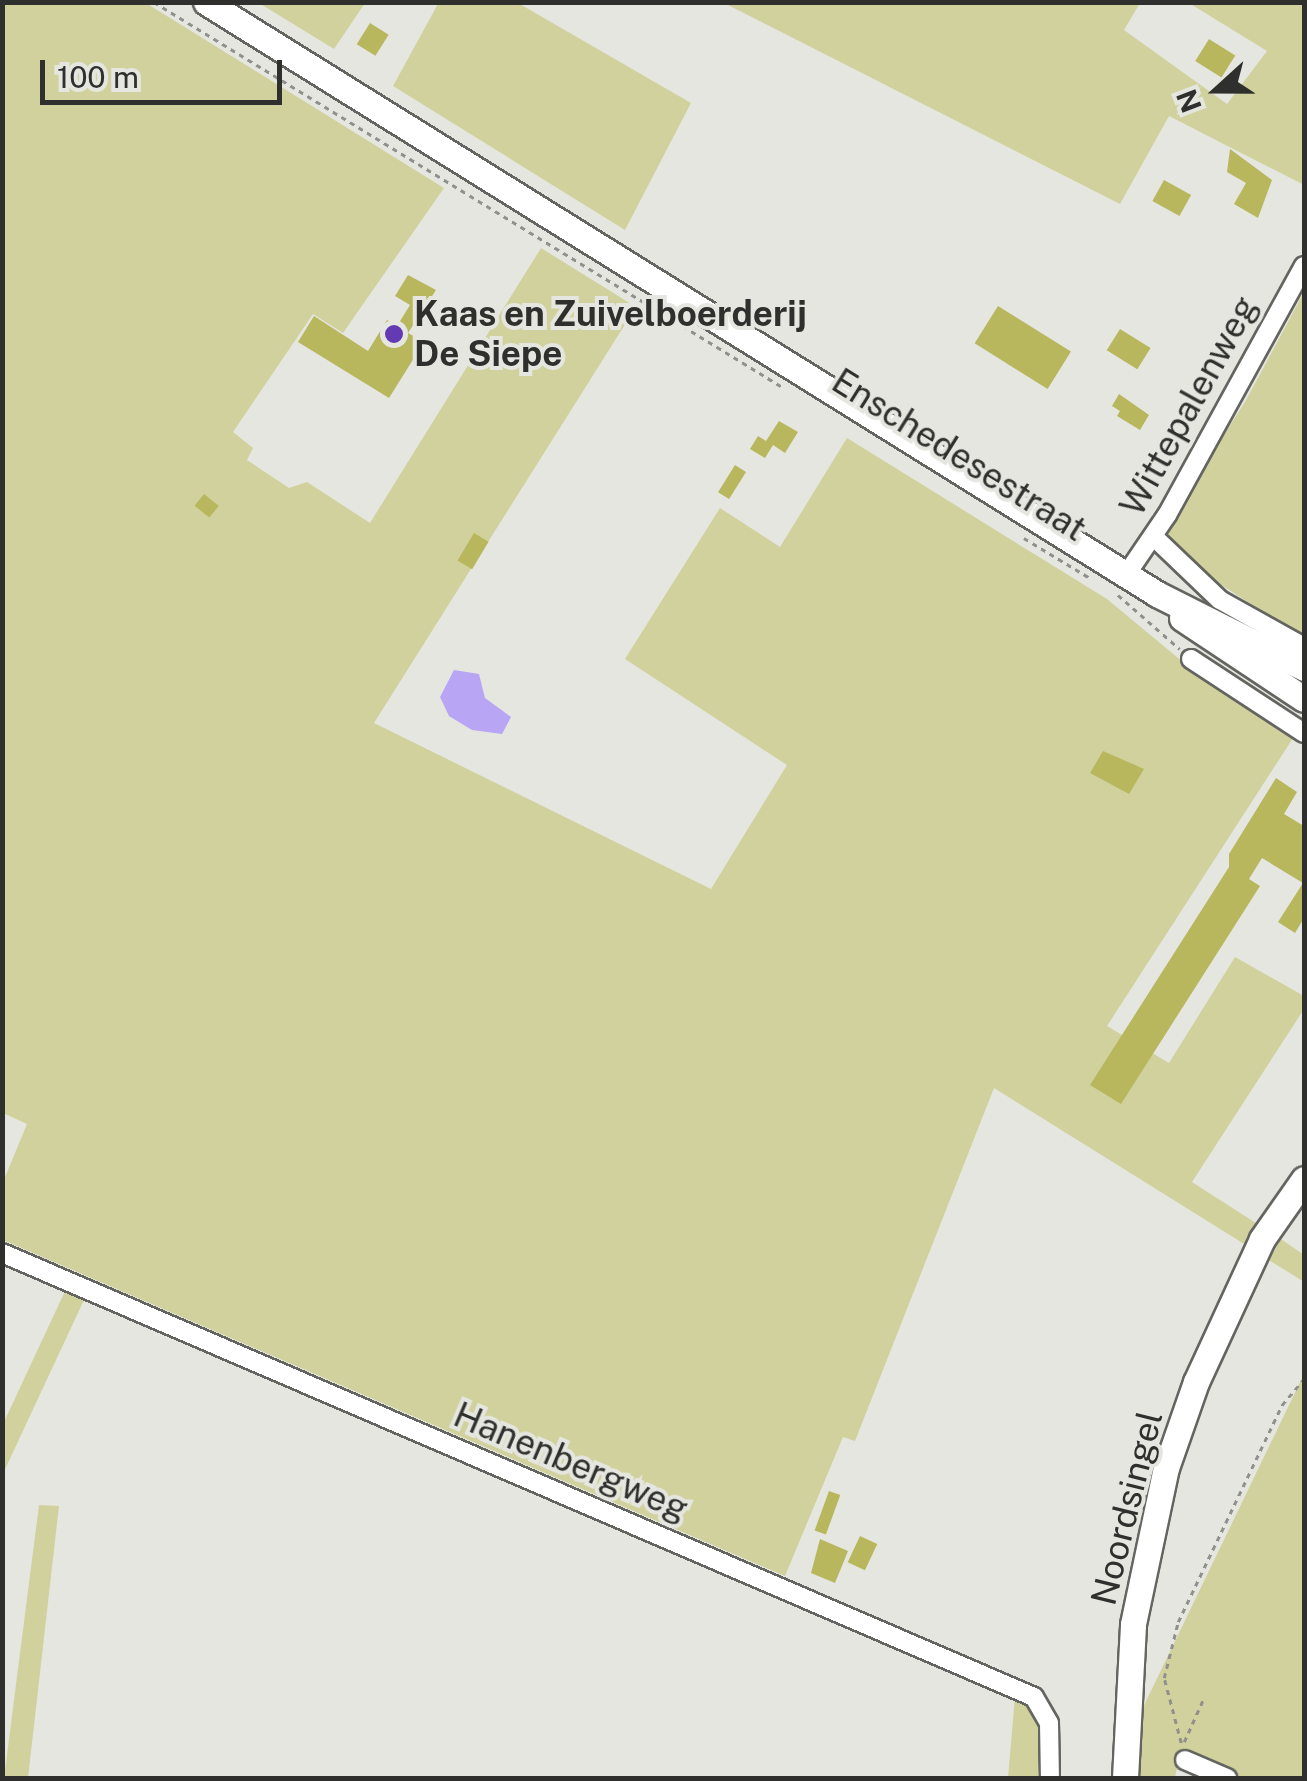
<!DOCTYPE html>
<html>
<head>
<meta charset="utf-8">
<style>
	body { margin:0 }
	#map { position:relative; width:1307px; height:1781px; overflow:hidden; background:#e5e6e0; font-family:"Public Sans",sans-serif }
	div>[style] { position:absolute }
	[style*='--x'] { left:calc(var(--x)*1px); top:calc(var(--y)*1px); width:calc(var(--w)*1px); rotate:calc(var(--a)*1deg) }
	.green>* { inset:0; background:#d1d19d; transform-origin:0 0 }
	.water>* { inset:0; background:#b8a5f4 }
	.building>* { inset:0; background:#b8b75e; transform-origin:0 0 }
	.path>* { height:2.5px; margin-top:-1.25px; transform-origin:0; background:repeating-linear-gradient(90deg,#90908c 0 5px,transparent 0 10px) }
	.roads { filter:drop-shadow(2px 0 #646560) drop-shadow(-2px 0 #646560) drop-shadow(0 2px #646560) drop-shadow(0 -2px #646560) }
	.street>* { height:18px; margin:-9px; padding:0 9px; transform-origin:9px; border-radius:9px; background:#fff }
	.secondary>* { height:25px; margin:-12.5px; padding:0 12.5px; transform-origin:12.5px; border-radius:12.5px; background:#fff }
	.dots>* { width:28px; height:28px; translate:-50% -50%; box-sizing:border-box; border:5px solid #e5e6e0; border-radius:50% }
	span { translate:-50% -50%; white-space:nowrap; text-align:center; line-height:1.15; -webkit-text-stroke:8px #e5e6e0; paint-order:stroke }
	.poi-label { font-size:35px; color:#2f2f2d; font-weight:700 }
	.left { translate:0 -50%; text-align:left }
	.street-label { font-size:35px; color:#2f2f2d }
	.frame { position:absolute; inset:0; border:5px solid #2f2f2d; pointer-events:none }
	.north { position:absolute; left:1167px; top:40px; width:100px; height:100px; -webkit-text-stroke:8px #e5e6e0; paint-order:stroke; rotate:249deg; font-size:28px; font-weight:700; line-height:40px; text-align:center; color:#2f2f2d }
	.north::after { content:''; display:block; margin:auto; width:35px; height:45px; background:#2f2f2d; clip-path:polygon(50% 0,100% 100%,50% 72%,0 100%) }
	.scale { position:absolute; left:40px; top:60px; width:242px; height:45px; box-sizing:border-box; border:5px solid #2f2f2d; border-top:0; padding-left:12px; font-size:30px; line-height:35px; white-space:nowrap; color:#2f2f2d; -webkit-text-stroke:8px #e5e6e0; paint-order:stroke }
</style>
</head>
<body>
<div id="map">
	<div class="green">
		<div style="clip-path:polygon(439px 2px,518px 3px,691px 103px,625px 230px,393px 86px)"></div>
		<div style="clip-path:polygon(3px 3px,146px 3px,444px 188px,343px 333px,313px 314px,233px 432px,253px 448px,247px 460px,289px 488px,307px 482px,370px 523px,541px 248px,636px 307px,374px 723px,711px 889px,787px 765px,625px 659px,720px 508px,780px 547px,847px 438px,1107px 599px,1201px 677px,1295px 735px,1107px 1026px,1169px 1063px,1235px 957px,1304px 996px,1304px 1009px,1192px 1182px,1262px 1227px,1249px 1247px,994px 1088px,855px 1441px,843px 1437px,785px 1576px,3px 1240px,3px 1182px,27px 1124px,3px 1113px)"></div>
		<div style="clip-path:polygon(259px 3px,365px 3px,334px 49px)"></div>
		<div style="clip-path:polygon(724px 3px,1140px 3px,1124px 30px,1227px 104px,1267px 51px,1189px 3px,1304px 3px,1304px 185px,1169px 116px,1120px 204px)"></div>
		<div style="clip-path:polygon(1304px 292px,1304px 638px,1192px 566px,1164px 528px,1245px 402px)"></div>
		<div style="clip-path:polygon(1281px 1239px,1304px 1255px,1304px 1282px,1269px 1260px)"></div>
		<div style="left:66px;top:1289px;width:21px;height:195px;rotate:25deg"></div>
		<div style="clip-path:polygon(1304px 1374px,1304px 1778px,1237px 1778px,1180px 1752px,1175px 1778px,1136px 1778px,1135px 1724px)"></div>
		<div style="clip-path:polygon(39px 1505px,59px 1506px,28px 1778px,4px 1778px)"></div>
		<div style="clip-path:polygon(1015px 1696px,1031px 1703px,1038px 1715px,1040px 1778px,1008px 1778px)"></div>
	</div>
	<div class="water">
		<div style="clip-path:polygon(454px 670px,479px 674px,485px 698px,511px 717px,502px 734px,472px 730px,449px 716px,440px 697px)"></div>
	</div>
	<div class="building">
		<div style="left:370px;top:23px;width:22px;height:25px;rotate:32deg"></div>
		<div style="left:1209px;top:39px;width:31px;height:26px;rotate:32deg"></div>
		<div style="clip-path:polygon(1230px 149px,1272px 180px,1258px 218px,1234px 204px,1246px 183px,1227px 172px)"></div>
		<div style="left:1164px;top:180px;width:31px;height:24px;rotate:29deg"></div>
		<div style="clip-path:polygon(408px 275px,436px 290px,408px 333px,424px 342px,389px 398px,298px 342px,314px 316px,368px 351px,387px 320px,397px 326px,410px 305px,395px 296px)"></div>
		<div style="left:998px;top:306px;width:86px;height:44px;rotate:32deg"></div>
		<div style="left:1120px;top:329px;width:36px;height:25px;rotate:32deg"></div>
		<div style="clip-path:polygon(1119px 394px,1149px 415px,1140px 430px,1117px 416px,1120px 411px,1112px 406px)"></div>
		<div style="clip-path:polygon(779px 421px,798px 432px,785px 453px,773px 445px,765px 458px,750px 449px,758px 436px,766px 441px)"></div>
		<div style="left:735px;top:465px;width:13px;height:32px;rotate:32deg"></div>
		<div style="left:204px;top:494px;width:19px;height:15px;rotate:39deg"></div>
		<div style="left:474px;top:533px;width:17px;height:32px;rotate:31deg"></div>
		<div style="clip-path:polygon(1103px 751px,1144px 769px,1129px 794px,1090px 773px)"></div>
		<div style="clip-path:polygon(1276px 778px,1297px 792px,1284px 814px,1304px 826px,1304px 918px,1295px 933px,1278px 922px,1303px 883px,1262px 858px,1249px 879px,1260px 886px,1121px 1104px,1090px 1085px,1229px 867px,1229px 854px)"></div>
		<div style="left:829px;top:1491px;width:12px;height:42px;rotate:20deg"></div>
		<div style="left:860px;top:1536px;width:19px;height:29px;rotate:25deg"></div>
		<div style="clip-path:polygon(820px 1539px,848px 1551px,835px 1583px,811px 1573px)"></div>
	</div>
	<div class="path">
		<div style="--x:154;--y:2;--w:739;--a:31.5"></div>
		<div style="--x:1024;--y:538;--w:77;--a:31.2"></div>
		<div style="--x:1118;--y:595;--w:82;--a:41.1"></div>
		<div style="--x:1184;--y:1742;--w:46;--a:-65.7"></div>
		<div style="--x:1181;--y:1743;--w:67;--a:-104.7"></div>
		<div style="--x:1164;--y:1678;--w:58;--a:-76"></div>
		<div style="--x:1178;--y:1622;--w:241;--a:-64.4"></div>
		<div style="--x:1282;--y:1405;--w:34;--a:-50"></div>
	</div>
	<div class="roads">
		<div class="street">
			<div style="--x:1154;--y:537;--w:91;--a:43.7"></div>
			<div style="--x:1220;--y:600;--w:96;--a:29.2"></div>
			<div style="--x:1126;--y:575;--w:73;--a:-55.7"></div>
			<div style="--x:1167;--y:515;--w:284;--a:-61.2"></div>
			<div style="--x:1191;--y:659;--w:135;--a:33.2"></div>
			<div style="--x:2;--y:1253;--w:1123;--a:23.28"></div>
			<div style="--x:1034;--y:1697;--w:30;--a:60"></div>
			<div style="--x:1049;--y:1723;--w:55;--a:89"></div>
			<div style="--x:1185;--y:1760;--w:46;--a:23.2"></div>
		</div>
		<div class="secondary">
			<div style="--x:206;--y:2;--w:1120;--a:31.9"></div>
			<div style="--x:1157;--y:594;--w:165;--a:26.7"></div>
			<div style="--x:1182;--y:618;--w:146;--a:33.6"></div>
			<div style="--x:1125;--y:1778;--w:154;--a:-87"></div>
			<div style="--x:1133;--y:1624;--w:159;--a:-78.1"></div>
			<div style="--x:1166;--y:1468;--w:91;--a:-70.8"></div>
			<div style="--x:1196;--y:1382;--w:157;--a:-65.2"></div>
			<div style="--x:1262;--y:1239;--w:73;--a:-55"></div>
		</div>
	</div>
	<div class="dots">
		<div style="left:394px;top:334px;background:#643ab2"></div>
	</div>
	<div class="poi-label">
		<span class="left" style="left:414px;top:334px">Kaas en Zuivelboerderij<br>De Siepe</span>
	</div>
	<div class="street-label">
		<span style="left:1189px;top:406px;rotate:-61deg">Wittepalenweg</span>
		<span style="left:959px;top:455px;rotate:32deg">Enschedesestraat</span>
		<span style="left:571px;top:1462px;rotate:23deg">Hanenbergweg</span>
		<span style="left:1127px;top:1508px;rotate:-76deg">Noordsingel</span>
	</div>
	<div class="frame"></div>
	<div class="north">N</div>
	<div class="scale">100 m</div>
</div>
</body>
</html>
